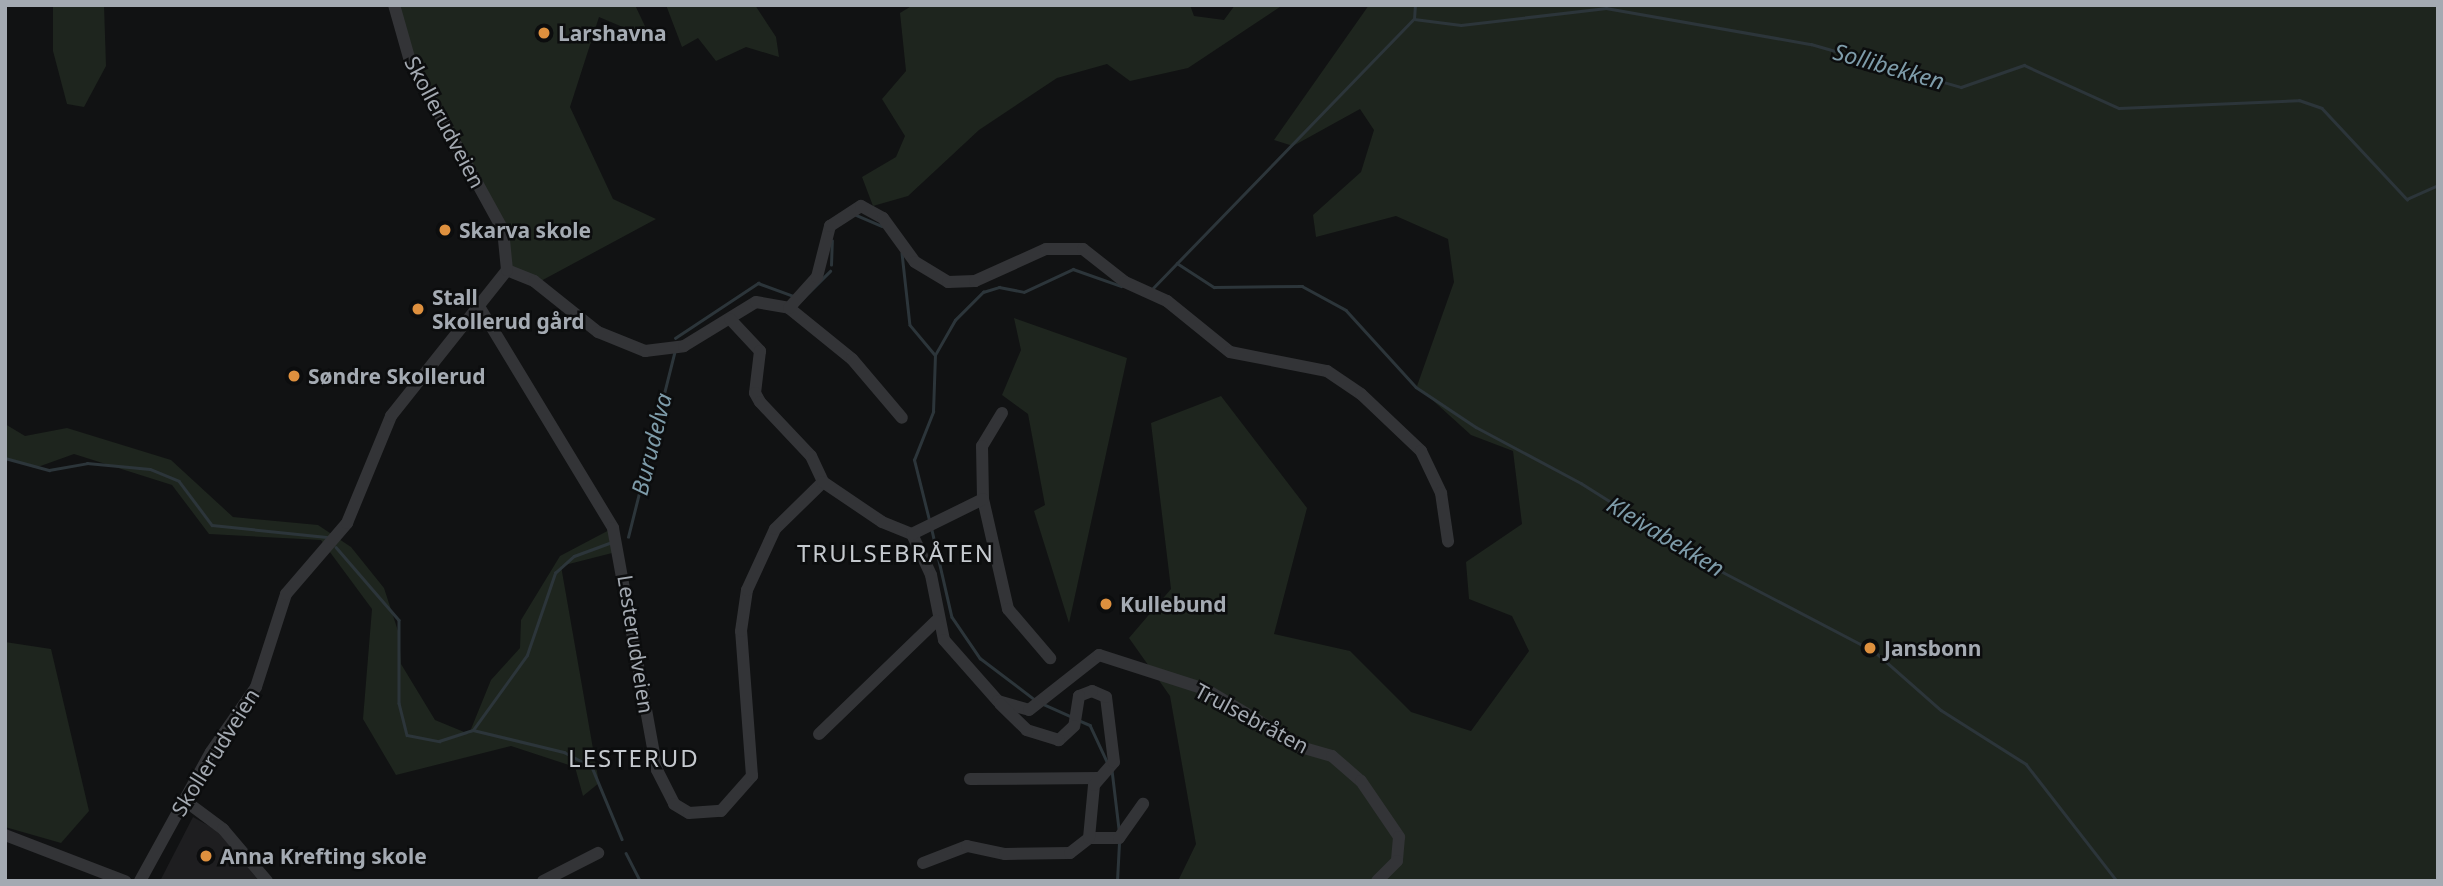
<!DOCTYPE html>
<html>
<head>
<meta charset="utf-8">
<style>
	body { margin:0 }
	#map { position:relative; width:2443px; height:886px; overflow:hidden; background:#111213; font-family:"Noto Sans",sans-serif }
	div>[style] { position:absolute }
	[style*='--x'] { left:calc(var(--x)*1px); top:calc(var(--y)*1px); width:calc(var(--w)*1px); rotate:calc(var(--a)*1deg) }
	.built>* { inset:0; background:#1e1e20 }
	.green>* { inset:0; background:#1e251e }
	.stream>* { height:2.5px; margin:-1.25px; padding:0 1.25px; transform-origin:1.25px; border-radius:1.25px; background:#2c353a }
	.minor>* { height:12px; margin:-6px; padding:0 6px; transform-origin:6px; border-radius:6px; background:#333437 }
	.dots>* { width:19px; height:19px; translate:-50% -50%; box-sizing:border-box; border:4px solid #0c0d0e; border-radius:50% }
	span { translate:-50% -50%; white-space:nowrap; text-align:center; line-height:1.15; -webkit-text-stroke:5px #0c0d0e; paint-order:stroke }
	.poi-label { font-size:21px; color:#a4aab2; font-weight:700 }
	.left { translate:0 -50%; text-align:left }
	.street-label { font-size:21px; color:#a4aab2 }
	.water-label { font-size:23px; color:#7e9caa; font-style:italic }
	.quarter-label { font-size:24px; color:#c5c9ce; letter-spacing:2px }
	.frame { position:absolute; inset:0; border:7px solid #a4aab2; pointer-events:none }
</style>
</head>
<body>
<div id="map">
	<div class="built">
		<div style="clip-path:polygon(193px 817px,218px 831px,259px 881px,160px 881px)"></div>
	</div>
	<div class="green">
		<div style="clip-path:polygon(53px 5px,104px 5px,106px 66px,84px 107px,67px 104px,53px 51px)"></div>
		<div style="clip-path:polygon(398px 5px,635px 5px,651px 39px,599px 17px,570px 107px,613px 199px,656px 219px,539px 282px,507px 270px,508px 245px,400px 38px)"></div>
		<div style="clip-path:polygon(666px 5px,755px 5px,776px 37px,779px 57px,746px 47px,716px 61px,698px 38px,682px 47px)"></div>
		<div style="clip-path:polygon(913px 5px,1190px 5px,1194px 16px,1224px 20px,1235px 5px,1283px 5px,1188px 68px,1130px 81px,1107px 64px,1057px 78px,979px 130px,908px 196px,873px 206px,862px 177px,896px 157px,905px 136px,882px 99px,906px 71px,900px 13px)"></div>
		<div style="clip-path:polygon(1369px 5px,2438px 5px,2438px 881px,1178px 881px,1196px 844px,1170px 696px,1129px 638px,1171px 589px,1151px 423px,1221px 396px,1307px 508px,1274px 634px,1350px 651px,1411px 712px,1471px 731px,1529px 651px,1512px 616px,1469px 599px,1466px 562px,1522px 524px,1513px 451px,1471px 435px,1417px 386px,1454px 282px,1448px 239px,1396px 216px,1316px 237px,1313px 215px,1361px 172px,1374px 130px,1360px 109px,1293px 146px,1274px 140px)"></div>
		<div style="clip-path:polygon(1014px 318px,1127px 358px,1069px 623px,1034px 511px,1045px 505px,1028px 414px,1002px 395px,1021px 350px)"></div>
		<div style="clip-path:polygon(5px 424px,25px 436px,67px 428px,171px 460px,233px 517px,318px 525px,351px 547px,384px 588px,399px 634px,401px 664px,435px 720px,469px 734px,491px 680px,520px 648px,521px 620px,560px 556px,613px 528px,620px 551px,561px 566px,599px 783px,583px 796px,575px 767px,511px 746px,396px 775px,363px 719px,372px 609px,321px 540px,209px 534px,172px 485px,74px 454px,35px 468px,5px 458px)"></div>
		<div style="clip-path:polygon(5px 642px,51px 649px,89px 811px,61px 843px,5px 827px)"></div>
	</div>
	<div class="stream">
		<div style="--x:1414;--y:19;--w:47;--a:7.3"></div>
		<div style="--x:1461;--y:25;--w:146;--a:-6.7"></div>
		<div style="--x:1606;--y:8;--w:208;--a:10"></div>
		<div style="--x:1811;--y:44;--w:156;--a:16"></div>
		<div style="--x:1961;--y:87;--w:67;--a:-19.2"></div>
		<div style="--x:2024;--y:65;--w:104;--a:24.4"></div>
		<div style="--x:2119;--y:108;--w:180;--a:-2.5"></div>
		<div style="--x:2299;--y:100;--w:24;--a:19"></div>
		<div style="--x:2322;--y:108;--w:125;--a:47"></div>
		<div style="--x:2407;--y:199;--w:34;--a:-24"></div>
		<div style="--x:856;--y:215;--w:28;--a:23"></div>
		<div style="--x:902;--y:253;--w:72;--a:83.7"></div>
		<div style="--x:910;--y:325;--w:39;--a:50"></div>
		<div style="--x:1177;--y:263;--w:44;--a:33"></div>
		<div style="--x:1214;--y:287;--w:88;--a:-0.7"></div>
		<div style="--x:1302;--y:286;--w:50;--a:28.6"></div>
		<div style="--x:1346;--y:310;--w:104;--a:47.7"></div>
		<div style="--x:1416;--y:387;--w:72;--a:33.7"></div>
		<div style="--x:1476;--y:427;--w:119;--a:28.1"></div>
		<div style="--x:1581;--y:483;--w:161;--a:32.3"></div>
		<div style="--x:1717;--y:569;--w:177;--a:27.6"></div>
		<div style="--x:1874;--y:651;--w:89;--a:41.4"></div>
		<div style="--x:1941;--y:710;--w:101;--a:32.4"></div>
		<div style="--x:2026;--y:764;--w:148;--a:52.1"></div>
		<div style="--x:831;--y:265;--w:24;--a:-88"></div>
		<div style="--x:1152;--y:289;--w:376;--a:-45.9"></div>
		<div style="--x:1414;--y:19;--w:14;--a:-86"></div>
		<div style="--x:801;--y:300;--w:41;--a:-45"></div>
		<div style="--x:675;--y:338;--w:100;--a:-33.5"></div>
		<div style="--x:758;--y:283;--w:37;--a:20"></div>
		<div style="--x:5;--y:458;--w:46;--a:15.3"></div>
		<div style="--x:49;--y:470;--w:39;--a:-10"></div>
		<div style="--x:87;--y:463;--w:63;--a:5.4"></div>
		<div style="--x:150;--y:469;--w:31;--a:22"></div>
		<div style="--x:179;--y:481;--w:55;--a:53.1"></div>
		<div style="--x:212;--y:525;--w:115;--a:6"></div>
		<div style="--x:929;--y:520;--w:62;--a:-104"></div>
		<div style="--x:914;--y:460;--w:52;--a:-68.4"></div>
		<div style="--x:933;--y:412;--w:57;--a:-88"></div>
		<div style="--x:935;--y:355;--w:40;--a:-60.3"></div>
		<div style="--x:955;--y:320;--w:40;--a:-45"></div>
		<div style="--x:983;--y:292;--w:17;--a:-17"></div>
		<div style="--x:999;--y:287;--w:25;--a:11"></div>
		<div style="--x:1024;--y:292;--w:54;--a:-25.1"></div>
		<div style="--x:1073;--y:269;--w:51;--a:19.5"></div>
		<div style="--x:932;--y:530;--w:89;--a:77.1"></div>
		<div style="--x:952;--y:617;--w:50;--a:55.7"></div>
		<div style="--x:980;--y:658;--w:68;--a:37.2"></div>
		<div style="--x:628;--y:537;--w:193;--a:-75.9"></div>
		<div style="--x:336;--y:547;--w:96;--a:49.2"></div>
		<div style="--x:399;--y:620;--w:83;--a:90"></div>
		<div style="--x:399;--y:703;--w:33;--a:76"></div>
		<div style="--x:407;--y:735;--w:33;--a:11"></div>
		<div style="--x:439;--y:741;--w:36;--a:-18"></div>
		<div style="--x:473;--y:730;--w:92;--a:-54.2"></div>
		<div style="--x:527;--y:655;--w:87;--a:-71.1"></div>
		<div style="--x:555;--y:573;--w:25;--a:-42"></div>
		<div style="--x:574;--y:556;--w:40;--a:-20.2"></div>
		<div style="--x:1043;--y:704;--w:32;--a:24"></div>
		<div style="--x:1078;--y:720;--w:13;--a:23"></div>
		<div style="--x:1090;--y:725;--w:40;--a:65"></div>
		<div style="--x:473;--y:730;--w:94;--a:13.6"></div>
		<div style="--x:564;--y:752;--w:32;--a:28"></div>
		<div style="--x:592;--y:767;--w:78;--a:67.4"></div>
		<div style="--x:1112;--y:770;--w:59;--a:83.2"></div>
		<div style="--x:626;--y:853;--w:31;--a:63"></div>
		<div style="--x:1117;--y:881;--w:39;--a:-87"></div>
	</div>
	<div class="minor">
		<div style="--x:507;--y:270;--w:29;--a:22"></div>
		<div style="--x:534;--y:281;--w:82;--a:38.6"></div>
		<div style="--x:598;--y:332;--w:51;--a:22"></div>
		<div style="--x:645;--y:351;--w:39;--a:-7"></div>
		<div style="--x:684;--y:346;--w:84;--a:-31.4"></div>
		<div style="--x:756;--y:302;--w:34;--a:10"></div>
		<div style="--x:789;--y:308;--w:81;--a:39"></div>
		<div style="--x:852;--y:359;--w:77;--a:49.7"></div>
		<div style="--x:480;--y:308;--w:257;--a:58.8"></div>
		<div style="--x:613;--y:528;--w:246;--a:79.7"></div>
		<div style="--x:657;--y:770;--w:38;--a:63"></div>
		<div style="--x:674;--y:804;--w:17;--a:31"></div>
		<div style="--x:689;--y:813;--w:32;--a:-4"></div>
		<div style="--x:721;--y:811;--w:47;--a:-48.5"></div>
		<div style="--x:752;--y:776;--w:145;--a:-94.3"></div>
		<div style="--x:741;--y:631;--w:41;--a:-81.7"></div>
		<div style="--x:747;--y:590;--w:67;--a:-65.3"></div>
		<div style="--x:775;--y:529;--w:67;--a:-44.4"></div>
		<div style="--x:789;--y:308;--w:42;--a:-47.9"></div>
		<div style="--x:817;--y:277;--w:53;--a:-75.7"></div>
		<div style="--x:830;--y:226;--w:37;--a:-33"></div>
		<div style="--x:861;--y:206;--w:25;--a:29"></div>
		<div style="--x:883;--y:218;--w:54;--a:54"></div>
		<div style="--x:915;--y:262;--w:39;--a:31"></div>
		<div style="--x:948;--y:282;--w:27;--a:-2"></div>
		<div style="--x:975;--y:281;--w:78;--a:-24.3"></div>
		<div style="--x:1046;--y:249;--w:37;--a:0"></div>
		<div style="--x:1083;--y:249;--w:53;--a:38.2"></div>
		<div style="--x:1125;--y:282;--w:46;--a:24.3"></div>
		<div style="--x:1167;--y:301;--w:81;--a:39"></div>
		<div style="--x:1230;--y:352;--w:99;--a:11.1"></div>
		<div style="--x:1327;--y:371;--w:41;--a:34.1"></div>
		<div style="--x:1361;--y:394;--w:83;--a:43.5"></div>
		<div style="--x:1421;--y:451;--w:47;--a:64.5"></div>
		<div style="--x:1441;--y:493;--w:49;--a:81.7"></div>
		<div style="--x:730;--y:319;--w:44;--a:46.8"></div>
		<div style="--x:760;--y:351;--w:42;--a:96.8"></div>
		<div style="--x:755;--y:393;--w:10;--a:61"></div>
		<div style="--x:760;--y:402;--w:74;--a:46.6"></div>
		<div style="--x:811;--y:456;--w:29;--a:65"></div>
		<div style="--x:823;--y:482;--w:71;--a:34.1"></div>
		<div style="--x:882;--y:522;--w:32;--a:22"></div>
		<div style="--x:912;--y:534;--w:45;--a:65.1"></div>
		<div style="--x:931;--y:575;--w:66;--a:78.7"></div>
		<div style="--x:944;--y:640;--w:81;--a:48.5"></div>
		<div style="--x:998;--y:701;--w:32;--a:16"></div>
		<div style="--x:1029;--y:710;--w:89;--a:-38.2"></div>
		<div style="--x:1099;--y:655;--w:111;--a:17.8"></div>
		<div style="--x:1205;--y:689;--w:115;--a:30.8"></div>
		<div style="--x:1304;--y:748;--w:29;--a:16"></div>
		<div style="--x:1332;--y:756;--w:38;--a:41"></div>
		<div style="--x:1361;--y:781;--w:68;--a:55.8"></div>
		<div style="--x:1399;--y:837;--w:24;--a:95"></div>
		<div style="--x:1397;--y:861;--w:28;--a:135"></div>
		<div style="--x:1002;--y:413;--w:39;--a:121"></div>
		<div style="--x:982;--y:446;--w:53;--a:88.9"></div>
		<div style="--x:983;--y:499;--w:113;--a:77.2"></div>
		<div style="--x:1008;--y:609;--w:65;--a:49.4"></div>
		<div style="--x:912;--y:534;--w:79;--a:-26.2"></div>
		<div style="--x:819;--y:734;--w:163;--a:-44"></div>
		<div style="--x:970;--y:779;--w:129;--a:-0.4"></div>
		<div style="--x:184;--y:800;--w:49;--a:36.6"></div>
		<div style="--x:223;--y:829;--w:68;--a:49.8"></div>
		<div style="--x:5;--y:835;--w:129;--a:21"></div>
		<div style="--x:1089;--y:838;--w:30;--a:0"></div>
		<div style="--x:1119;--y:838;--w:42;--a:-54.8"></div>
		<div style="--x:923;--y:863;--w:47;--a:-21.1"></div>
		<div style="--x:967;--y:846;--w:39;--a:12"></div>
		<div style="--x:1005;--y:854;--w:65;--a:-0.9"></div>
		<div style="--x:1070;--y:853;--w:24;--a:-38"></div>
		<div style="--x:1089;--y:838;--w:53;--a:-84.6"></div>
		<div style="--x:1094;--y:785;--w:30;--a:-49"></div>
		<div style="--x:1114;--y:762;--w:65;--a:-97"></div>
		<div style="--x:1106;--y:697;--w:15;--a:-157"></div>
		<div style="--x:1092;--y:691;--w:14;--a:159"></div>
		<div style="--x:1079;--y:696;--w:30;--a:99"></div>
		<div style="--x:1074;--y:726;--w:21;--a:137"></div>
		<div style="--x:1059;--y:740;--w:34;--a:-163"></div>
		<div style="--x:1027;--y:730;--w:37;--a:-136"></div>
		<div style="--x:140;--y:881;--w:147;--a:-61.2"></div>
		<div style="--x:211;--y:752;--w:79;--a:-55.3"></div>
		<div style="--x:256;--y:687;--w:98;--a:-72.1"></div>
		<div style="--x:286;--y:594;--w:94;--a:-49.3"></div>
		<div style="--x:347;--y:523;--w:116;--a:-67.6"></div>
		<div style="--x:391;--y:416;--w:186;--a:-51.5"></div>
		<div style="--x:507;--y:270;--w:40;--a:-95.7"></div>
		<div style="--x:503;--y:230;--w:193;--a:-118.8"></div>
		<div style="--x:410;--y:61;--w:58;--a:-105.9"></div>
		<div style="--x:543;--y:881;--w:62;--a:-27"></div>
	</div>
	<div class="dots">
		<div style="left:544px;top:33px;background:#de903e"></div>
		<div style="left:445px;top:230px;background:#de903e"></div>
		<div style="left:418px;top:309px;background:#de903e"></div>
		<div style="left:294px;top:376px;background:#de903e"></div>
		<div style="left:1106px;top:604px;background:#de903e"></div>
		<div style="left:1870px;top:648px;background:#de903e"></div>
		<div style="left:206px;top:856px;background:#de903e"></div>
	</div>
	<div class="poi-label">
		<span class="left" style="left:558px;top:33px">Larshavna</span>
		<span class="left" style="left:459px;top:230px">Skarva skole</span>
		<span class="left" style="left:432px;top:309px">Stall<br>Skollerud gård</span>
		<span class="left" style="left:308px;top:376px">Søndre Skollerud</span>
		<span class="left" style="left:1120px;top:604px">Kullebund</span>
		<span class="left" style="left:1884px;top:648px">Jansbonn</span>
		<span class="left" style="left:220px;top:856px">Anna Krefting skole</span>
	</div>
	<div class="street-label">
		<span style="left:445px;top:122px;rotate:62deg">Skollerudveien</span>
		<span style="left:636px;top:644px;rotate:81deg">Lesterudveien</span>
		<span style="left:1252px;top:718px;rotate:28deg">Trulsebråten</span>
		<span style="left:215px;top:752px;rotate:-58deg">Skollerudveien</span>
	</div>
	<div class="water-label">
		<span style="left:1889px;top:66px;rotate:16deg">Sollibekken</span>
		<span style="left:651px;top:444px;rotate:-76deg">Burudelva</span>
		<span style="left:1666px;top:536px;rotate:31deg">Kleivabekken</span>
	</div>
	<div class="quarter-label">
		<span style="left:896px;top:553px">TRULSEBRÅTEN</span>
		<span style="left:634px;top:758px">LESTERUD</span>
	</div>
	<div class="frame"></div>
</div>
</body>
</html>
